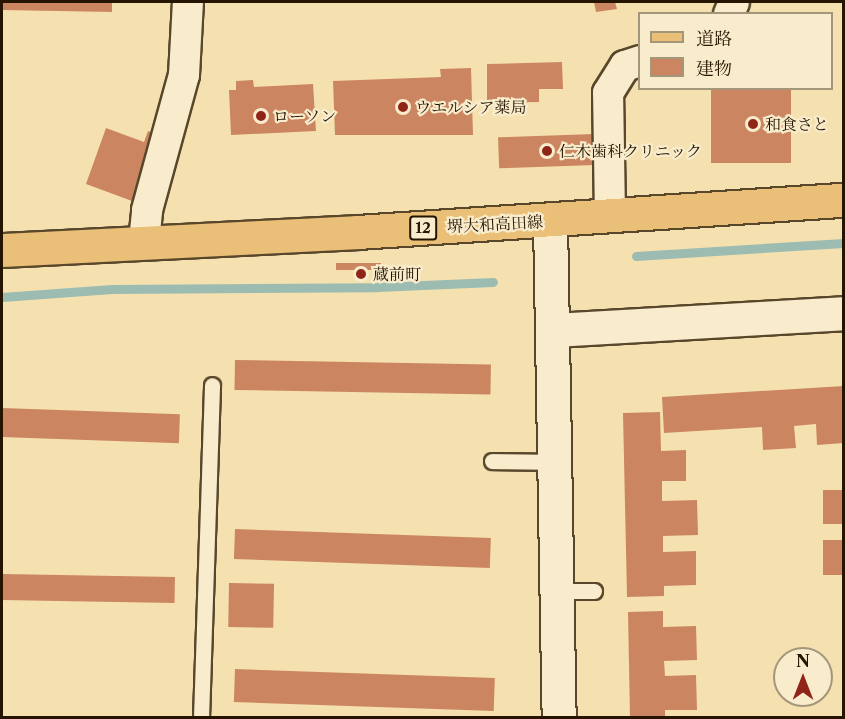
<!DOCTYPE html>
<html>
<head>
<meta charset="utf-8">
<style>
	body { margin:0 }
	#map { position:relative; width:845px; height:719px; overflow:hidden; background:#f5e1b0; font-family:"Libre Caslon Text","Noto Serif JP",serif }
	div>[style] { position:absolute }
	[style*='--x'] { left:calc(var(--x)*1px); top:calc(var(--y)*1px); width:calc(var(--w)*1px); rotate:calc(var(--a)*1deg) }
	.stream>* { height:9px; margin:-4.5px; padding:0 4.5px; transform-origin:4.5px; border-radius:4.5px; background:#9dbcb1 }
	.building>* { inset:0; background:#cb8661; transform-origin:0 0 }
	.roads { filter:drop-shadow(2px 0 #59472c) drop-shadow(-2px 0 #59472c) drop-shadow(0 2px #59472c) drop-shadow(0 -2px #59472c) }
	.lane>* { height:15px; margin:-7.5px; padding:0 7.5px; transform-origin:7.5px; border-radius:7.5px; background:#f8eccc }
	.street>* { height:30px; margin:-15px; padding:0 15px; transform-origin:15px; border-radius:15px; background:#f8eccc }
	.secondary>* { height:33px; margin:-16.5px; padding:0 16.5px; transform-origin:16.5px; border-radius:16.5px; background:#f8eccc }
	.primary>* { height:33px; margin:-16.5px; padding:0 16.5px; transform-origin:16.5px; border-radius:16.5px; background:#eac078 }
	.dots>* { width:16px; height:16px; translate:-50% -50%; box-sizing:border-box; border:3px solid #f8eccc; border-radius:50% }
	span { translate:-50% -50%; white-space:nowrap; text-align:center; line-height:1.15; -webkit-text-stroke:4.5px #f8eccc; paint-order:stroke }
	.shield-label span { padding:2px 4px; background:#f8eccc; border:2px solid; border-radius:4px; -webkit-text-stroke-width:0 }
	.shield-label { font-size:15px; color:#251400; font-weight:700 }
	.poi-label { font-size:16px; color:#251400 }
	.left { translate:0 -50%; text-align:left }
	.street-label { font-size:16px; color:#251400 }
	.frame { position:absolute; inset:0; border:3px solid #251400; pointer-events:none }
	.legend { position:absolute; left:638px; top:12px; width:195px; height:78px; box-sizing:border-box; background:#f8eccc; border:2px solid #a4967a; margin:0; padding:8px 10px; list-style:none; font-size:18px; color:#251400 }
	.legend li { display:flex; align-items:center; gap:12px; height:30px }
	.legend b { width:30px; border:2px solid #a4967a }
	.north { position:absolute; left:773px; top:647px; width:60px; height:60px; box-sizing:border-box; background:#f8eccc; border:2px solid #a4967a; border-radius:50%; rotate:0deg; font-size:16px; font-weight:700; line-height:24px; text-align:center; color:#251400 }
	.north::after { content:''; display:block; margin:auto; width:21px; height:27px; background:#8f2418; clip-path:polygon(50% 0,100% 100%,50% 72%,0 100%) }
</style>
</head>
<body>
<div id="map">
	<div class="stream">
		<div style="--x:636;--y:256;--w:208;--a:-3.6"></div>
		<div style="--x:2;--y:297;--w:110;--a:-4.2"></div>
		<div style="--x:112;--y:289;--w:265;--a:-0.4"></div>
		<div style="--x:377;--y:287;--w:116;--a:-2.5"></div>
	</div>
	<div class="building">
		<div style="clip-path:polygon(2px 2px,112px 2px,112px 12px,2px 10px)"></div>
		<div style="clip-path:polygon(594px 2px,615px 2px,617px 9px,596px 12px)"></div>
		<div style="clip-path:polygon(562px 62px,563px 89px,539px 89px,539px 102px,487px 103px,487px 64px)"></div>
		<div style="clip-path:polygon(471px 68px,473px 135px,335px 135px,333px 81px,441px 77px,440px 69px)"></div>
		<div style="clip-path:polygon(253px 80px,254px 87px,313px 84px,316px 131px,231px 135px,229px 90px,236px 90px,236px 81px)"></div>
		<div style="left:711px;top:88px;width:80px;height:75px"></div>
		<div style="clip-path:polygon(106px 128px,144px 142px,148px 131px,156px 134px,132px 201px,86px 184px)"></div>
		<div style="left:594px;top:134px;width:31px;height:96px;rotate:88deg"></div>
		<div style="left:381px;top:263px;width:7px;height:45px;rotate:90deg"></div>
		<div style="left:235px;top:360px;width:256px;height:30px;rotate:1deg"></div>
		<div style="clip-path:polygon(844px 386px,844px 443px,817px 445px,816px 424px,794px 426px,796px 448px,763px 450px,762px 427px,664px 433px,662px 397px)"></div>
		<div style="left:2px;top:408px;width:178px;height:29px;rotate:2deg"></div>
		<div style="clip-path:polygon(660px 412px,661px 451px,686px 450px,686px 481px,662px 481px,662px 501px,697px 500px,698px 535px,663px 536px,663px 552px,696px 551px,696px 585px,664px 586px,664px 596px,627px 597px,623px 413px)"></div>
		<div style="left:844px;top:490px;width:34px;height:21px;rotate:90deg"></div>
		<div style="left:235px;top:529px;width:256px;height:30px;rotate:2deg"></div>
		<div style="left:844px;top:540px;width:35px;height:21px;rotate:90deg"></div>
		<div style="left:2px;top:574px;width:173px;height:26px;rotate:1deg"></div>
		<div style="left:229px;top:583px;width:45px;height:44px;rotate:1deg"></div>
		<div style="clip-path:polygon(663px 611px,663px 627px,696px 626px,697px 660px,664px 661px,665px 676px,696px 675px,697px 710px,665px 710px,665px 718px,630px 718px,628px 612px)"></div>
		<div style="left:235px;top:669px;width:260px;height:33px;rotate:2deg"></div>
	</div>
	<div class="roads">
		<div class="lane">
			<div style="--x:492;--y:461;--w:64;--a:0.9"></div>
			<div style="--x:557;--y:591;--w:37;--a:0"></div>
			<div style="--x:201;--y:718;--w:333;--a:-88.1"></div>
		</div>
		<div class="street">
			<div style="--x:729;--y:14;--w:13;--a:-67"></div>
			<div style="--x:610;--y:216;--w:123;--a:-90.9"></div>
			<div style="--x:608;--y:93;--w:32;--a:-58"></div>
			<div style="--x:625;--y:66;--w:16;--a:-18"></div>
			<div style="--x:144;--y:241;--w:31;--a:-84"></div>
			<div style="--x:147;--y:210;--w:140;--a:-74.7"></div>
			<div style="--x:184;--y:75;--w:73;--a:-86.9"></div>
		</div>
		<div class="secondary">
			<div style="--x:550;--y:220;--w:498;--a:89"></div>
			<div style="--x:553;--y:330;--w:291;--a:-3.3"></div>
		</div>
		<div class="primary">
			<div style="--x:2;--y:250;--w:356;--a:-2.9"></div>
			<div style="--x:358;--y:232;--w:487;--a:-3.8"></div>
		</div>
	</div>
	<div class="dots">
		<div style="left:403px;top:107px;background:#8f2418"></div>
		<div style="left:261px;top:116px;background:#8f2418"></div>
		<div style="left:753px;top:124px;background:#8f2418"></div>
		<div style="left:547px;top:151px;background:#8f2418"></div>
		<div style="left:361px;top:274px;background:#8f2418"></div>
	</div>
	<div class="shield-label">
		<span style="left:423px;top:228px">12</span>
	</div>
	<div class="poi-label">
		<span class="left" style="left:415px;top:107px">ウエルシア薬局</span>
		<span class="left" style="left:273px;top:116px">ローソン</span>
		<span class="left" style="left:765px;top:124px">和食さと</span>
		<span class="left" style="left:559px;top:151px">仁木歯科クリニック</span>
		<span class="left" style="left:373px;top:274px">蔵前町</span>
	</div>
	<div class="street-label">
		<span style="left:495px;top:224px;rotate:-3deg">堺大和高田線</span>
	</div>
	<div class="frame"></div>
	<ul class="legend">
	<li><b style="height:8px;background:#eac078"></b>道路</li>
	<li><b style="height:16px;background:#cb8661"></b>建物</li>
	</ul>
	<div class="north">N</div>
</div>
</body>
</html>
